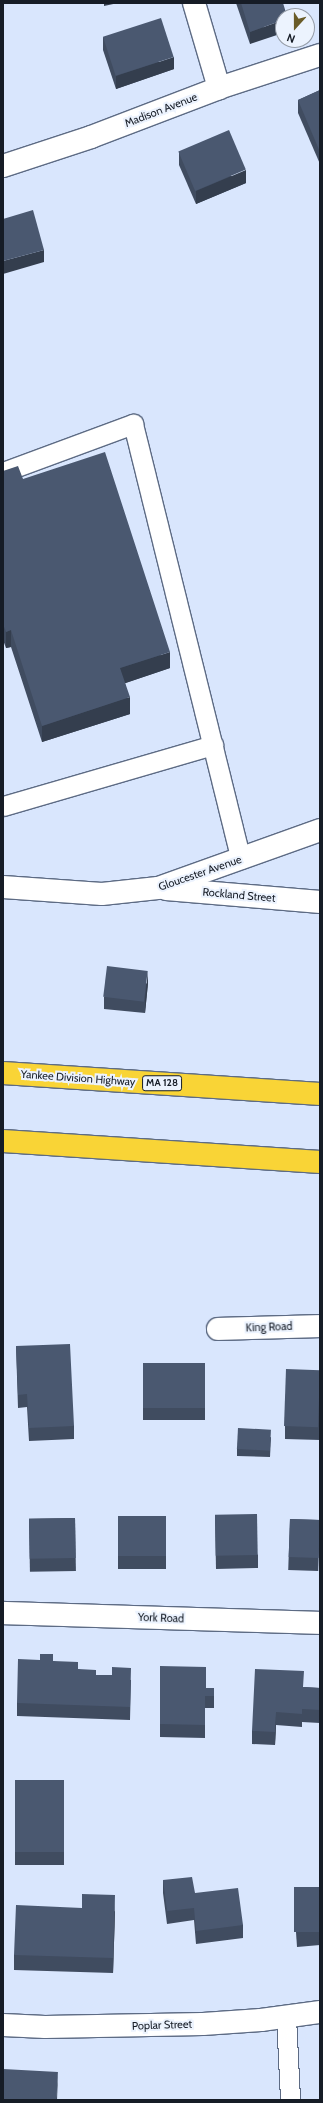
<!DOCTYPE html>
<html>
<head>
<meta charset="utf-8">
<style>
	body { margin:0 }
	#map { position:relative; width:323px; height:2103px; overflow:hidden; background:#d9e6fd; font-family:Cabin,sans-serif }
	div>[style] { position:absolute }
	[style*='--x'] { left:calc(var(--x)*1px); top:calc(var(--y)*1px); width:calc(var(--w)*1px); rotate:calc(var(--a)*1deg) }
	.roads { filter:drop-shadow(1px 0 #5d6b84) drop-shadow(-1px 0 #5d6b84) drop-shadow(0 1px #5d6b84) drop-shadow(0 -1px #5d6b84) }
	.lane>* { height:19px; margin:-9.5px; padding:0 9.5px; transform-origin:9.5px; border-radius:9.5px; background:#fff }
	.street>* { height:22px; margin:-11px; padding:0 11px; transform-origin:11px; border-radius:11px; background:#fff }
	.highway>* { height:22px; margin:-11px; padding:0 11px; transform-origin:11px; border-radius:11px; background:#f9d436 }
	.wall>* { inset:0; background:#404c60; transform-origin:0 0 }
	.shaded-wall>* { inset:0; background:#343e4e }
	.building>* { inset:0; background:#4a5870; transform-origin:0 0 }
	span { translate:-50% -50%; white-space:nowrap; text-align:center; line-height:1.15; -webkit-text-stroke:4px #ecf3fe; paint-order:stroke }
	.shield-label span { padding:1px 3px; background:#ecf3fe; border:1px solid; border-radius:3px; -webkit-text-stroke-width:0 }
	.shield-label { font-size:10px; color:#161c26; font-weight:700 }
	.street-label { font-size:11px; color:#161c26 }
	.frame { position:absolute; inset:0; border:4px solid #161c26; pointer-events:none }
	.north { position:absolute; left:275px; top:8px; width:40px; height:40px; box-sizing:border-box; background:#ecf3fe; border:1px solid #969da8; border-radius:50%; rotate:201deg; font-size:11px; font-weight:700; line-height:16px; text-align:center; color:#161c26 }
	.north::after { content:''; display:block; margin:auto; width:14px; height:18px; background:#6a5c29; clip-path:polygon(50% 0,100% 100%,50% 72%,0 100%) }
</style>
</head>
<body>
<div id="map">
	<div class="roads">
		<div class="lane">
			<div style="--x:3;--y:472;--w:139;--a:-20.3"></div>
			<div style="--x:133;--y:424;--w:448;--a:76.1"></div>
			<div style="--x:3;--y:806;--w:219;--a:-16.2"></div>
			<div style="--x:286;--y:2017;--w:83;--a:87.2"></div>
		</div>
		<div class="street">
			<div style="--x:194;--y:3;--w:89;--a:73.6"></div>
			<div style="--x:3;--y:166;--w:93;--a:-18.2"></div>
			<div style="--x:91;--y:137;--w:137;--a:-20.9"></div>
			<div style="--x:219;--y:88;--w:106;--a:-18.1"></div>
			<div style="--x:3;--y:887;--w:99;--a:4"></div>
			<div style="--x:102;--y:894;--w:56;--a:-6.1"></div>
			<div style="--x:158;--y:888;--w:172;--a:-19.7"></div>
			<div style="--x:166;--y:889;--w:155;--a:4.8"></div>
			<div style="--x:218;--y:1329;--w:102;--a:-1.7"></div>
			<div style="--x:3;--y:1613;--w:317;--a:1.8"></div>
			<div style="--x:3;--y:2025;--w:42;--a:2.7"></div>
			<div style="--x:45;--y:2027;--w:158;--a:-1.1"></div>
			<div style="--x:203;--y:2024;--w:58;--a:-3.9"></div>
			<div style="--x:261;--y:2020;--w:60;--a:-7.7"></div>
		</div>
		<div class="highway">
			<div style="--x:3;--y:1073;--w:318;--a:3.8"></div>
			<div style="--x:3;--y:1141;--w:318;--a:3.8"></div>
		</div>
	</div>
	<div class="wall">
		<div style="clip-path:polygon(236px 3px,283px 3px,250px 44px)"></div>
		<div style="clip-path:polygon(103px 37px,174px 69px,116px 89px,103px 50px)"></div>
		<div style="clip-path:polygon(320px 90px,320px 164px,298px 113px,298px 100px)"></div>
		<div style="clip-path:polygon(179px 152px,246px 183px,196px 204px,179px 165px)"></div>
		<div style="clip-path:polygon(3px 471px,23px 479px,170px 668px,125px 683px,130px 714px,42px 742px,11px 647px,6px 648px,3px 640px)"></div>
		<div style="clip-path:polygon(148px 983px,145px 1013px,104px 1009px,104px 997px)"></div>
		<div style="clip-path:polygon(16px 1346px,74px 1426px,74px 1439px,29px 1441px,27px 1407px,18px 1408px)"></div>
		<div style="left:205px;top:1363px;width:57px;height:62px;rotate:90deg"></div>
		<div style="clip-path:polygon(320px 1370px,320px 1440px,285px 1439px,285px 1426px)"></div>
		<div style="clip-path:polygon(271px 1437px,270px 1457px,237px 1456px,237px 1449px)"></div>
		<div style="clip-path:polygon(215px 1515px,258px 1555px,258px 1568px,216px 1569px)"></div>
		<div style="left:118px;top:1516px;width:48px;height:53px"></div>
		<div style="left:75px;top:1518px;width:53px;height:46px;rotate:89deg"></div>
		<div style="left:290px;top:1519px;width:30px;height:51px;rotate:2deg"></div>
		<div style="clip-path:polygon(53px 1661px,96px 1675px,131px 1680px,130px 1720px,17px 1716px,17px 1703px)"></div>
		<div style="clip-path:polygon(160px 1666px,206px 1688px,214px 1688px,214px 1708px,205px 1708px,205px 1738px,160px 1737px)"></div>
		<div style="clip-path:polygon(304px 1687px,320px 1688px,320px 1723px,302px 1722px,302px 1727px,276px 1725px,275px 1745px,252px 1744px,252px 1731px)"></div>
		<div style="left:15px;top:1780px;width:49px;height:85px"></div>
		<div style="clip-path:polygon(163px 1880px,195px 1893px,243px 1925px,243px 1938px,196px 1944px,194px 1920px,167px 1924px,163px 1893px)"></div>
		<div style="clip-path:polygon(320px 1887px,320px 1945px,297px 1947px,294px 1902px,294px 1889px)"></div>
		<div style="clip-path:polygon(115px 1911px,113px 1973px,14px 1970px,14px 1955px)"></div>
	</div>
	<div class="shaded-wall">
		<div style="clip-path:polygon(104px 3px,118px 3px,104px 6px)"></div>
		<div style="clip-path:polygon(283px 20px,283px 33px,250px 44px,250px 32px)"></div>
		<div style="clip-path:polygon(174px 57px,174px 69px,116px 89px,116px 76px)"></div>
		<div style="clip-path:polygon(246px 170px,246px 183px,196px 204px,196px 191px)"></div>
		<div style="clip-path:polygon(44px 250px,44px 262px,3px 274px,3px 261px)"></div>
		<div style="clip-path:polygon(11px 630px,11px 647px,6px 648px,6px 632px)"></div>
		<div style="clip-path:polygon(170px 652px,170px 668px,120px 685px,120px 668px)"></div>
		<div style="clip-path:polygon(130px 697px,130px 714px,42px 742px,42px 726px)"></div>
		<div style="clip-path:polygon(148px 971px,148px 983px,145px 1013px,145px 1000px)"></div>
		<div style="clip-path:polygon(276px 1712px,276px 1725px,275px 1745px,275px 1732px)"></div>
		<div style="clip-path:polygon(115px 1895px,115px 1911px,113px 1973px,113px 1958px)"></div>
		<div style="clip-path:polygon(58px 2072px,57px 2100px,56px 2100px)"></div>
	</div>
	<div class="building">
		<div style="clip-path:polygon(241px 3px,283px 3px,287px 16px,283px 16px,283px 20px,250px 32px)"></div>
		<div style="left:161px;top:18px;width:41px;height:61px;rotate:72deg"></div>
		<div style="clip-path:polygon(320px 90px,320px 152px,298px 100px)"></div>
		<div style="left:229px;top:130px;width:43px;height:55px;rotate:67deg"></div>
		<div style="clip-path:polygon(33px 210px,44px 250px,3px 261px,3px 219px)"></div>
		<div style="clip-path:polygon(105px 452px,170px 652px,120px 668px,130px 697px,42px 726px,11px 630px,6px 632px,3px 624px,3px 471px,18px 466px,23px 479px)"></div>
		<div style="left:107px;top:966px;width:41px;height:31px;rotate:7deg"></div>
		<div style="clip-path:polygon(70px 1344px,74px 1426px,29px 1428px,27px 1394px,18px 1395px,16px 1346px)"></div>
		<div style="left:205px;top:1363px;width:45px;height:62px;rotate:90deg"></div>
		<div style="left:286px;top:1369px;width:34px;height:57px;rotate:2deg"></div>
		<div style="left:238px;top:1428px;width:33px;height:21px;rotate:3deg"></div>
		<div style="left:257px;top:1514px;width:41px;height:42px;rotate:89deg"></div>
		<div style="left:118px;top:1516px;width:48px;height:40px"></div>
		<div style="left:75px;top:1518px;width:40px;height:46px;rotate:89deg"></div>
		<div style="left:290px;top:1519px;width:30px;height:38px;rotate:2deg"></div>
		<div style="clip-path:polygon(40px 1654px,53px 1654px,53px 1661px,78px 1662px,78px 1669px,96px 1670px,96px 1675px,112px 1675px,112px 1667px,131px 1668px,130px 1707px,17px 1703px,18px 1659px,40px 1660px)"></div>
		<div style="clip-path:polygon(160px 1666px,206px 1667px,206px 1688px,214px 1688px,214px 1696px,205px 1696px,205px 1725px,160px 1724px)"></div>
		<div style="clip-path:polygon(255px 1669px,304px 1671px,303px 1687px,320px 1688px,320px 1710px,302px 1709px,302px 1714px,276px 1712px,275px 1732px,252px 1731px)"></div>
		<div style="left:15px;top:1780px;width:49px;height:72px"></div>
		<div style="clip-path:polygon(192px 1877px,195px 1893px,238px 1888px,243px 1925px,196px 1931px,194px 1908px,167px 1911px,163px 1880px)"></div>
		<div style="left:320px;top:1887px;width:45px;height:26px;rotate:90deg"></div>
		<div style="clip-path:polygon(82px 1894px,115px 1895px,113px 1958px,14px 1955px,16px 1905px,82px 1908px)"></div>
		<div style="left:3px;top:2069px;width:55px;height:31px;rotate:3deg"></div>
	</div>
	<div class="shield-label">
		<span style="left:162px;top:1083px">MA 128</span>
	</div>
	<div class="street-label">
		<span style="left:161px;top:110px;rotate:-21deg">Madison Avenue</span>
		<span style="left:200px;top:873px;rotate:-19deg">Gloucester Avenue</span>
		<span style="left:239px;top:895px;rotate:5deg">Rockland Street</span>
		<span style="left:78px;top:1078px;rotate:4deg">Yankee Division Highway</span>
		<span style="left:269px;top:1327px;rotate:-2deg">King Road</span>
		<span style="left:161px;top:1618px;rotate:2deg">York Road</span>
		<span style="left:162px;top:2025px;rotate:-2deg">Poplar Street</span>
	</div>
	<div class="frame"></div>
	<div class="north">N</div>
</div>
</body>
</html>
